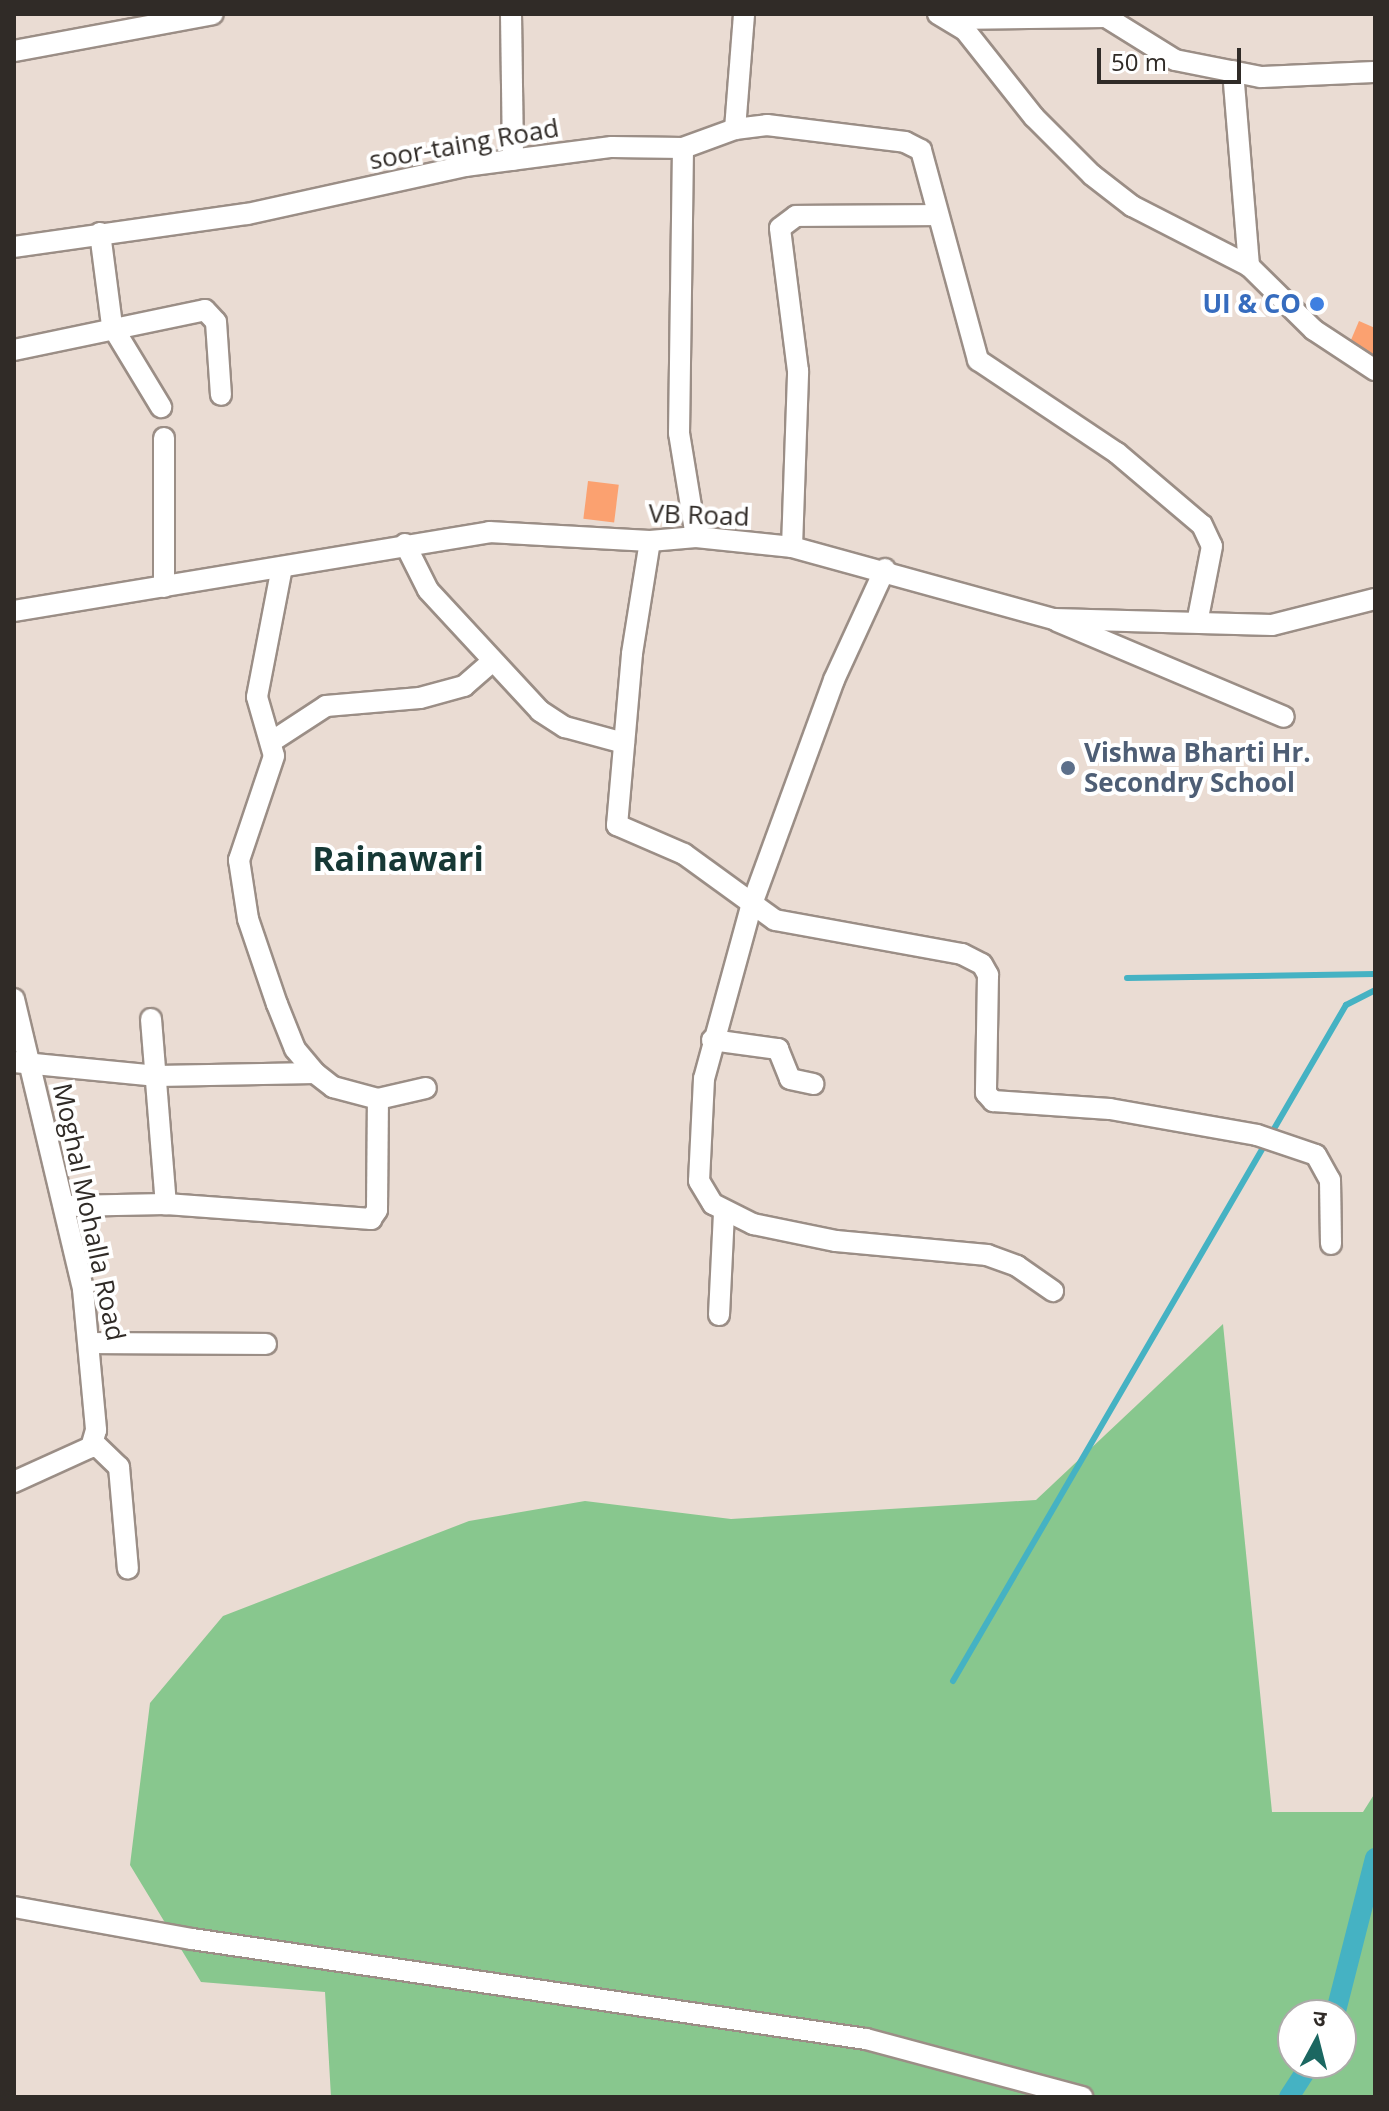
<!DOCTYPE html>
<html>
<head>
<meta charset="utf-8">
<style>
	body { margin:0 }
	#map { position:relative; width:1389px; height:2111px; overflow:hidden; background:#eadcd3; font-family:"Open Sans","Noto Sans Devanagari",sans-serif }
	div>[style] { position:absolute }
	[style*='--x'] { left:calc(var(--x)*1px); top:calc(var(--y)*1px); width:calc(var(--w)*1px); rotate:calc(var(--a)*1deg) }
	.green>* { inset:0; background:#88c78e }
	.stream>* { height:6px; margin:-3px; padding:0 3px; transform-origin:3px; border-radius:3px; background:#45b2c3 }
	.canal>* { height:20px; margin:-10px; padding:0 10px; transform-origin:10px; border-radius:10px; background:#45b2c3 }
	.building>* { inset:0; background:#fba170; transform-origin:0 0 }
	.roads { filter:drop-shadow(2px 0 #9b8e86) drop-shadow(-2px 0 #9b8e86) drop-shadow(0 2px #9b8e86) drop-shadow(0 -2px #9b8e86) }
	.street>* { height:20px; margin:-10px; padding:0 10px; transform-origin:10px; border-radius:10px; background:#fff }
	.dots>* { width:22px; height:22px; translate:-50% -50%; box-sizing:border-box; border:4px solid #fff; border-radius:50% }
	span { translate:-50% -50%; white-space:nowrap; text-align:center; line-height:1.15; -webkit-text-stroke:8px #fff; paint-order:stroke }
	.street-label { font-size:26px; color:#302b27 }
	.shop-label { font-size:26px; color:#366cbe; font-weight:700 }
	.right { translate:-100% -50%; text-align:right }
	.service-label { font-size:26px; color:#4e5e75; font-weight:700 }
	.left { translate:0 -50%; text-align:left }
	.district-label { font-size:34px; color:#163835; font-weight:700 }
	.frame { position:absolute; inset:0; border:16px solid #302b27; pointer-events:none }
	.north { position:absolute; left:1277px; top:1999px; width:80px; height:80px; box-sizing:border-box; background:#fff; border:2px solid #acaaa9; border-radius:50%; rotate:7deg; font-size:22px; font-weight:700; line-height:32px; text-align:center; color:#302b27 }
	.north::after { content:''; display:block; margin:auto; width:28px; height:36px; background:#1b6761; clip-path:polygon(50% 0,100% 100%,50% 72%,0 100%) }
	.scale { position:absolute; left:1097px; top:48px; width:144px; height:36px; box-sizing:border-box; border:4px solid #302b27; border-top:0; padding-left:10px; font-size:24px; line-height:28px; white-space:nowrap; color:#302b27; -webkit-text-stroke:6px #fff; paint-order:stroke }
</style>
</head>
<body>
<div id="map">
	<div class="green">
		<div style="clip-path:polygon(evenodd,1223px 1324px,1272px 1812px,1363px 1812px,1375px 1793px,1375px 2097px,331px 2097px,325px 1992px,201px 1982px,130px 1865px,150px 1703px,223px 1616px,469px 1521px,585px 1501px,731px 1519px,1036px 1500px,1223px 1324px,1293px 2015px,1341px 2015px,1341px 2063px,1293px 2063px,1293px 2015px)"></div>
	</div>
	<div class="stream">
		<div style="--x:1127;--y:978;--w:248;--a:-0.9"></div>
		<div style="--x:953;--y:1681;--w:782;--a:-59.83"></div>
		<div style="--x:1346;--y:1005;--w:33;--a:-27"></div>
	</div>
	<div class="canal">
		<div style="--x:1335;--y:2015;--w:162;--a:-75.7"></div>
		<div style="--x:1289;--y:2097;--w:40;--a:-57.1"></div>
	</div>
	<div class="building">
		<div style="clip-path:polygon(1359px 321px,1375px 328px,1375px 358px,1348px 347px)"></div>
		<div style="left:588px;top:481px;width:31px;height:38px;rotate:7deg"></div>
	</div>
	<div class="roads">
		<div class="street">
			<div style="--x:511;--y:14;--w:146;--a:89.2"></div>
			<div style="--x:938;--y:14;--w:31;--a:31"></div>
			<div style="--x:965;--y:30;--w:111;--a:51.6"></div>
			<div style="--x:1034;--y:117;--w:82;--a:45"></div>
			<div style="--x:1092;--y:175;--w:51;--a:37.8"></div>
			<div style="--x:1132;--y:206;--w:131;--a:27.1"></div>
			<div style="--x:1249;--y:266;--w:91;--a:44.6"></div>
			<div style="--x:1314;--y:330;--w:73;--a:33.3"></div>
			<div style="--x:952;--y:19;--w:154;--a:-0.7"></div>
			<div style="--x:1106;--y:17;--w:81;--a:31.9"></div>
			<div style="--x:1175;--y:60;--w:88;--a:11.2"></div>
			<div style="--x:1261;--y:77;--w:114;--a:-2.5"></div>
			<div style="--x:14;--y:51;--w:202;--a:-10.5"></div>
			<div style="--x:1233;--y:71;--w:196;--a:85.3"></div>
			<div style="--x:735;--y:129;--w:115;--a:-85.5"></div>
			<div style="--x:683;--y:148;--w:285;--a:90.8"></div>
			<div style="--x:679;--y:433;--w:105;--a:80.7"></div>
			<div style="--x:100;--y:233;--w:94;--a:82.6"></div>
			<div style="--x:112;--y:326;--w:95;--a:58.8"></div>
			<div style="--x:14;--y:247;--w:235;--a:-8.1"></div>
			<div style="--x:247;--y:214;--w:223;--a:-12.4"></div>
			<div style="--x:465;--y:166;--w:148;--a:-7.4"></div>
			<div style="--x:612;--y:147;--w:71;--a:0.8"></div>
			<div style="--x:683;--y:148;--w:55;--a:-20.1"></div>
			<div style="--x:735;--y:129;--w:32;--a:-7"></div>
			<div style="--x:767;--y:125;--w:139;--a:7"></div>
			<div style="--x:905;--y:142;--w:18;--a:27"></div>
			<div style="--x:921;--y:150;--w:218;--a:74.8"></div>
			<div style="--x:978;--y:360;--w:167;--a:33.8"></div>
			<div style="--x:1117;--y:453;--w:111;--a:40.3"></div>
			<div style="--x:1202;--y:525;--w:23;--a:65"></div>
			<div style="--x:1212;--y:546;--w:73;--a:101"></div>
			<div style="--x:14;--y:350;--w:195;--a:-11.8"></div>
			<div style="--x:205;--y:310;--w:16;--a:47"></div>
			<div style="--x:216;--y:322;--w:73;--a:86.1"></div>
			<div style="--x:164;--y:438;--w:149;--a:90"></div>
			<div style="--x:650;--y:541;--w:114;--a:99.1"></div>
			<div style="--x:632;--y:654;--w:172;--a:95"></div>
			<div style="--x:617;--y:825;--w:73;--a:23.4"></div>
			<div style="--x:684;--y:854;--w:112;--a:36"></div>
			<div style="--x:775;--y:920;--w:190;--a:10.3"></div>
			<div style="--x:962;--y:954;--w:22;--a:27"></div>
			<div style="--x:982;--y:964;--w:13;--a:61"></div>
			<div style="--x:988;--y:975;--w:118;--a:91"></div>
			<div style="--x:986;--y:1093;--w:11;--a:49"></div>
			<div style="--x:993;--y:1101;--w:117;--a:3.9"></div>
			<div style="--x:1110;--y:1109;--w:149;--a:10"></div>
			<div style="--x:1257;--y:1135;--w:62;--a:18.7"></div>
			<div style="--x:1316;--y:1155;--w:29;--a:61"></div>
			<div style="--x:1330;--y:1180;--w:64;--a:89.1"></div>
			<div style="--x:405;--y:544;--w:51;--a:63.4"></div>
			<div style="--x:428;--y:590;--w:165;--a:47.2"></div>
			<div style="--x:540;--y:711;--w:30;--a:33"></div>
			<div style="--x:565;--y:727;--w:61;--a:15.2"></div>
			<div style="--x:792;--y:547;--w:176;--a:-88"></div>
			<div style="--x:798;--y:371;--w:144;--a:-97.2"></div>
			<div style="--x:780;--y:228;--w:20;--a:-37"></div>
			<div style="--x:796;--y:216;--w:140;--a:-0.4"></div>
			<div style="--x:282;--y:567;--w:132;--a:100.9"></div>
			<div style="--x:257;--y:697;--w:61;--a:73.9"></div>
			<div style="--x:274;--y:756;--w:110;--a:108.6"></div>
			<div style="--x:239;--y:860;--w:60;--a:81.3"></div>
			<div style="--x:248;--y:919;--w:90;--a:71.2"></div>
			<div style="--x:277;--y:1004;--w:48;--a:68.2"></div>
			<div style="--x:295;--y:1049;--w:31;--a:50"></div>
			<div style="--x:885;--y:569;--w:122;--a:114.7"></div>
			<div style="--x:834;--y:680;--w:242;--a:110.1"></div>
			<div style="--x:751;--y:907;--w:178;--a:105.3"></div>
			<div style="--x:704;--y:1079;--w:102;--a:92.8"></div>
			<div style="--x:699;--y:1181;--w:27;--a:59"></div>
			<div style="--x:713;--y:1204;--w:45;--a:26.6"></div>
			<div style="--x:753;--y:1224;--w:85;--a:11.6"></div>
			<div style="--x:836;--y:1241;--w:152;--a:5.3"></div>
			<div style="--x:987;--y:1255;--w:32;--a:20"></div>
			<div style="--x:1017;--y:1266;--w:44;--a:34.8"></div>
			<div style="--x:14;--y:611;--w:482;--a:-9.4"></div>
			<div style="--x:489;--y:532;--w:161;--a:3.2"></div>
			<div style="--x:650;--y:541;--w:46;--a:-5"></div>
			<div style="--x:696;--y:537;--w:97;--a:5.9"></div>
			<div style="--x:792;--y:547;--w:272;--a:15.4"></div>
			<div style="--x:1054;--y:619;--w:218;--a:1.6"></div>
			<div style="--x:1272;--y:625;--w:106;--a:-14.2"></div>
			<div style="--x:1057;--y:621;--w:246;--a:22.9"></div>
			<div style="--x:274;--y:740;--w:62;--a:-33.2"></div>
			<div style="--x:326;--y:706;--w:94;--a:-4.9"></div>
			<div style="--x:420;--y:698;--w:46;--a:-15.3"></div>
			<div style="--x:464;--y:686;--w:38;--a:-41"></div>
			<div style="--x:14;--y:999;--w:298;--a:76.6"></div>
			<div style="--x:83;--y:1289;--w:142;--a:84.7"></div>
			<div style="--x:96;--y:1430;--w:18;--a:106"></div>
			<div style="--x:91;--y:1447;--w:85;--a:155.6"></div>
			<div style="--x:151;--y:1019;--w:186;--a:85.4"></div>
			<div style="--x:712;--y:1040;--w:67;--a:7.8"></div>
			<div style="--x:778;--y:1049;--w:32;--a:68"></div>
			<div style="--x:790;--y:1079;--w:24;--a:12"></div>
			<div style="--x:14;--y:1062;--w:144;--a:5.6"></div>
			<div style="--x:157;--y:1076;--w:158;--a:-1.1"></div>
			<div style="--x:315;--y:1073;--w:23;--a:38"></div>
			<div style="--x:333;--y:1087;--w:47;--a:14.9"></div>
			<div style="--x:378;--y:1099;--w:49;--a:-12.9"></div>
			<div style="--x:67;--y:1206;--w:99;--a:-1.2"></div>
			<div style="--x:166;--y:1204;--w:206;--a:4.2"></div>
			<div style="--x:371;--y:1219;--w:11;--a:-56"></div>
			<div style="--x:377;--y:1210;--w:111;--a:-89.5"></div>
			<div style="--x:719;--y:1315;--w:102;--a:-87.2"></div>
			<div style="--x:91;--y:1343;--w:175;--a:0.3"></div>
			<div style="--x:94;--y:1443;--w:35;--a:44"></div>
			<div style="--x:119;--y:1467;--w:102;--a:85"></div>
			<div style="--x:14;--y:1907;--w:181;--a:10.2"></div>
			<div style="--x:192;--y:1939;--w:681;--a:8.44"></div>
			<div style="--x:866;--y:2039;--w:224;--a:15"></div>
		</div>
	</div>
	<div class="dots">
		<div style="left:1317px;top:304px;background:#3f7fe0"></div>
		<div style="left:1068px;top:768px;background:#5c6f8a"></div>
	</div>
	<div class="street-label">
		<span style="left:464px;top:144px;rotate:-10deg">soor-taing Road</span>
		<span style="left:699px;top:515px;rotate:2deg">VB Road</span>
		<span style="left:89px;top:1212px;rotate:78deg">Moghal Mohalla Road</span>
	</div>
	<div class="shop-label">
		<span class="right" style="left:1301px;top:304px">UI &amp; CO</span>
	</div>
	<div class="service-label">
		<span class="left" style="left:1084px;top:768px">Vishwa Bharti Hr.<br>Secondry School</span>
	</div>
	<div class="district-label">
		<span style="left:398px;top:859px">Rainawari</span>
	</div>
	<div class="frame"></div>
	<div class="north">उ</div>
	<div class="scale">50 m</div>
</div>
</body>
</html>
